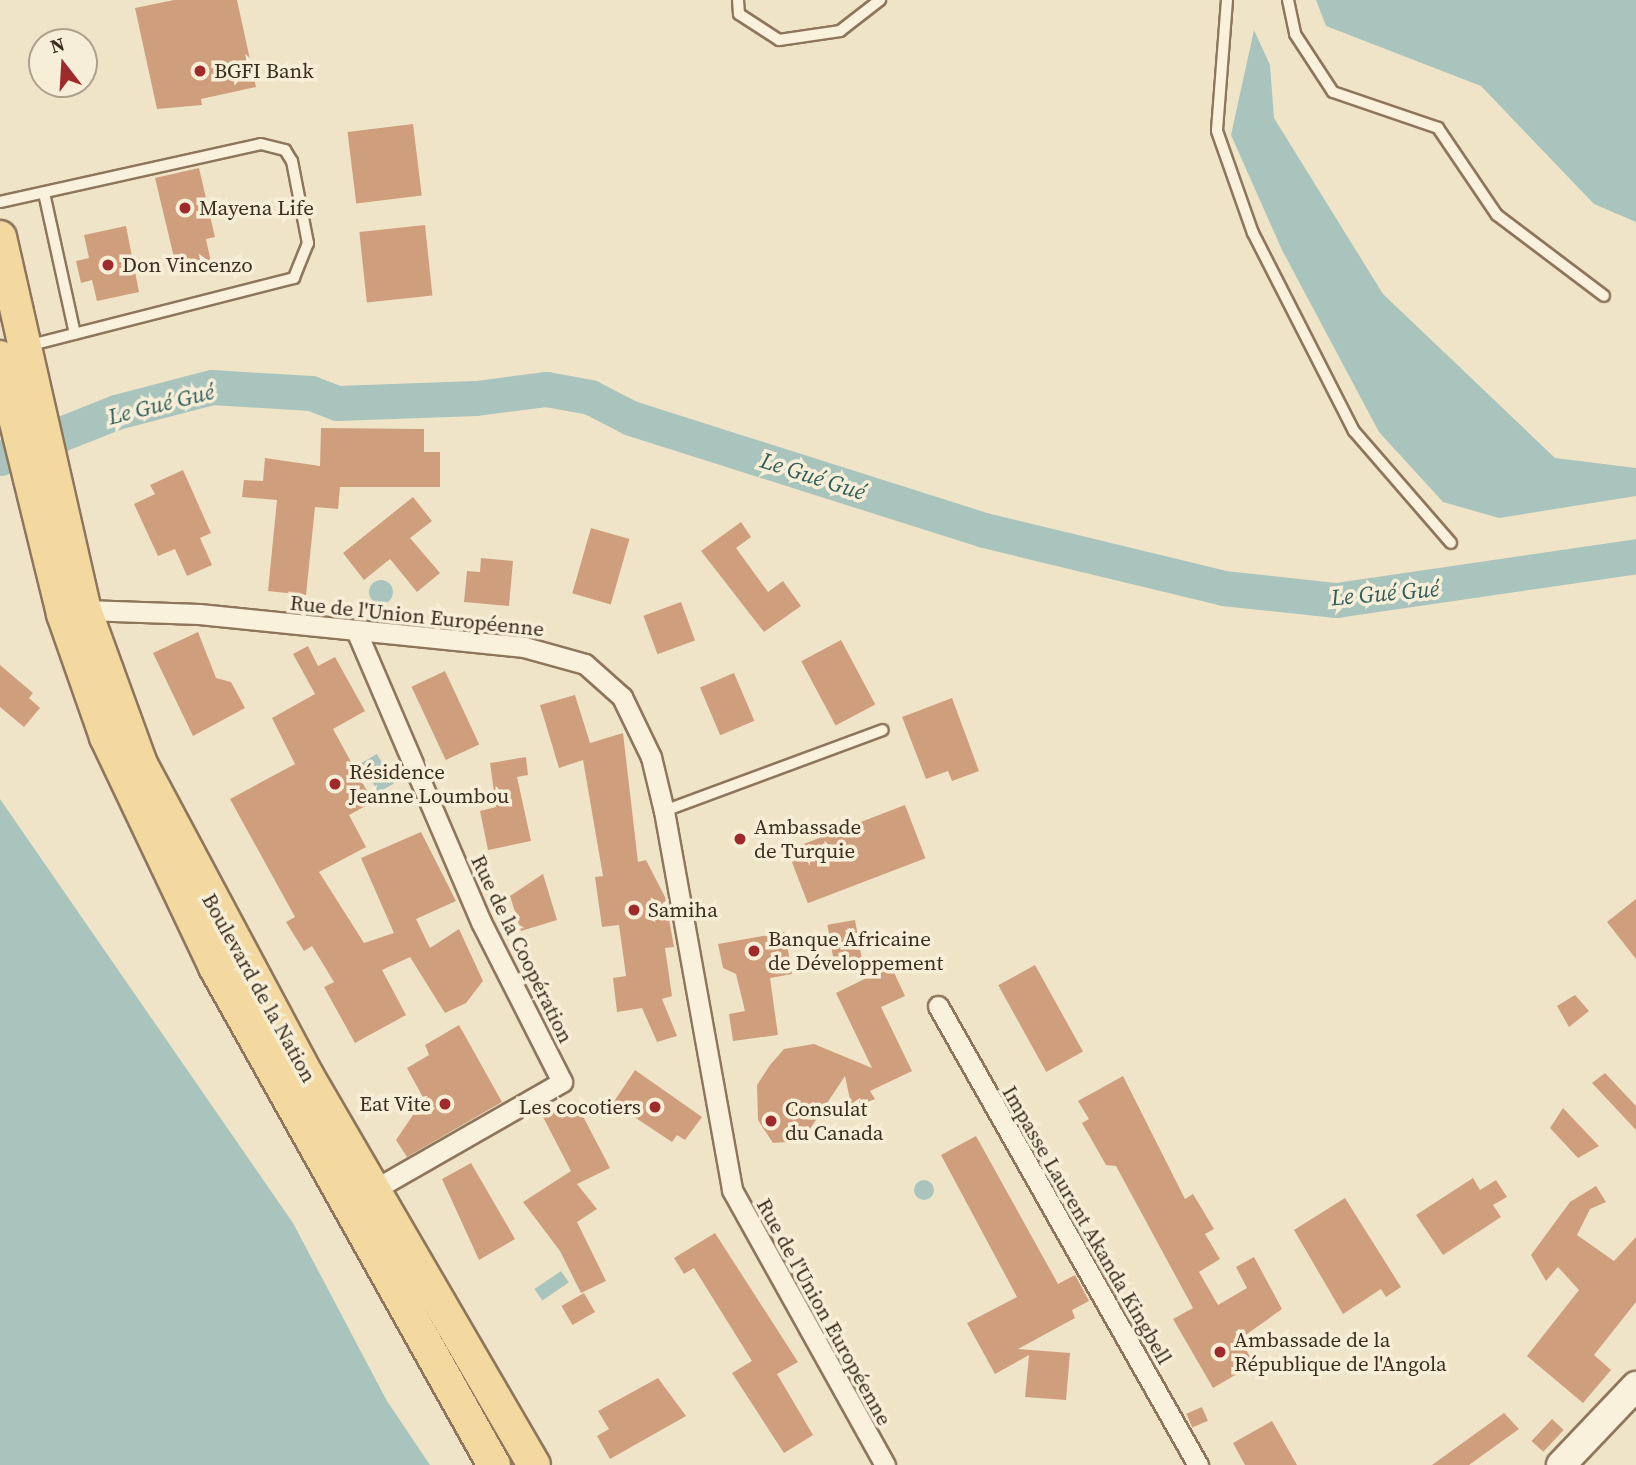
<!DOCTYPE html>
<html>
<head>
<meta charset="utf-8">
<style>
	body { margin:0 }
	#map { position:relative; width:1636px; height:1465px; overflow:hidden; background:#f0e4c8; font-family:"Source Serif 4",serif }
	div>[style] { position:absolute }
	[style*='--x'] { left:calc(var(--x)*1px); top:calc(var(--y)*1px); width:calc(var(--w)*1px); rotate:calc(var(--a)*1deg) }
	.water>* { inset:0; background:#a9c4bc; transform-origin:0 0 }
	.round { border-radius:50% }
	.river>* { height:35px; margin:-17.5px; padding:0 17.5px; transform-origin:17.5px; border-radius:17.5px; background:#a9c4bc }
	.building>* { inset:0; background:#cf9f7d; transform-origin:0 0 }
	.roads { filter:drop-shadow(2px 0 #8d765c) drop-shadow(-2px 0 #8d765c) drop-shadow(0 2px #8d765c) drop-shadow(0 -2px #8d765c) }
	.lane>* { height:10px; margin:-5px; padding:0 5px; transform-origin:5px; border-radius:5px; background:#faf1dc }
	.street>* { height:19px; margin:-9.5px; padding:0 9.5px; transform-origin:9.5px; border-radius:9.5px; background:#faf1dc }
	.secondary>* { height:28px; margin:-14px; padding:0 14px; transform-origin:14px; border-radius:14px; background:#faf1dc }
	.primary>* { height:32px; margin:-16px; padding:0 16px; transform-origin:16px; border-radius:16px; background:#f3d9a0 }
	.dots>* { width:19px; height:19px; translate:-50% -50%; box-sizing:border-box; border:4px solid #f7eed8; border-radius:50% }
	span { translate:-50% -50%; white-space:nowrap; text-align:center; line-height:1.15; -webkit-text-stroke:7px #f7eed8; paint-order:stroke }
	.poi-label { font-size:21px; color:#3d2e20 }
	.left { translate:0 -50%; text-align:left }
	.right { translate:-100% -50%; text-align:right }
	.street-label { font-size:21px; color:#3d2e20 }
	.water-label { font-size:23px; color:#2f5d5a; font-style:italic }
	.north { position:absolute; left:28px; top:28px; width:70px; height:70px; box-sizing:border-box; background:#f7eed8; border:2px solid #ada18e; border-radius:50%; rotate:343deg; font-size:19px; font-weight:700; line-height:28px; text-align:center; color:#3d2e20 }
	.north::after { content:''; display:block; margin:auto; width:24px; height:32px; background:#9e2a2b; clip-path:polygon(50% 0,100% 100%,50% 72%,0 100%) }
</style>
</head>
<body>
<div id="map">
	<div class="water">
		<div style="clip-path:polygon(1316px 0,1636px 0,1636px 222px,1594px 204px,1481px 86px,1326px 26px)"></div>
		<div style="clip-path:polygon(1254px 30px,1270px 65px,1274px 118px,1383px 294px,1555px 458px,1636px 468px,1636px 496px,1499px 518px,1443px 502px,1379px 432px,1282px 250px,1231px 135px)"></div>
		<div class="round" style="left:369px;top:580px;width:24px;height:24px"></div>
		<div style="left:377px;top:754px;width:34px;height:18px;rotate:60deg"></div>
		<div style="clip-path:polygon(0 799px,293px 1223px,387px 1401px,430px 1465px,0 1465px)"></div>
		<div class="round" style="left:914px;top:1180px;width:20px;height:20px"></div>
		<div style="left:561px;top:1271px;width:14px;height:32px;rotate:56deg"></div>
	</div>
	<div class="river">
		<div style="--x:0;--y:458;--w:125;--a:-21.6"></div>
		<div style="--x:116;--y:412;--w:99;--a:-14.6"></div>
		<div style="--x:212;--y:387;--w:99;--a:3.5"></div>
		<div style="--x:311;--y:393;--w:28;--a:21"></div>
		<div style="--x:337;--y:403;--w:139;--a:-2.1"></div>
		<div style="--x:476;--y:398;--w:71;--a:-7.3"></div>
		<div style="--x:546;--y:389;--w:45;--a:10.3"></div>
		<div style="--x:590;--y:397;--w:46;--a:27.1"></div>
		<div style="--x:631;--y:418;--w:370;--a:17.6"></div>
		<div style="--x:984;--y:530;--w:246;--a:13.6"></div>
		<div style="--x:1223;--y:588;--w:114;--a:6.1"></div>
		<div style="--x:1336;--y:600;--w:303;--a:-8.3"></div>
	</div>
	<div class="building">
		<div style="clip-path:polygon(174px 0,237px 0,256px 87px,201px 99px,202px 105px,157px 109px,135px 8px)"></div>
		<div style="left:413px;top:124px;width:72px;height:66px;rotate:83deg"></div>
		<div style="clip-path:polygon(199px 168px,215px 237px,206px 239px,211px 262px,177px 270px,155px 178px)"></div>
		<div style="left:425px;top:225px;width:71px;height:66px;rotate:84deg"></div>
		<div style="clip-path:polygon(126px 226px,139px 292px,97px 301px,92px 280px,81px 283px,76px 261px,89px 258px,84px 235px)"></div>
		<div style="clip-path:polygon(321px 428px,424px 429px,424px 452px,440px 452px,440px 487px,340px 487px,338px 509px,315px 507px,306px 595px,268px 591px,277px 500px,242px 497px,244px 480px,263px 481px,265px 458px,320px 466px)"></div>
		<div style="clip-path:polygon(183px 470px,211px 533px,200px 538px,212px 565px,187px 576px,175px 549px,158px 556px,134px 504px,155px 494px,150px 485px)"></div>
		<div style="clip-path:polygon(413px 497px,432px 521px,410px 538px,440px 573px,417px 592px,390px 559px,364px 580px,343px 553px)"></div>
		<div style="clip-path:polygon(741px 522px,751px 537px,736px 548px,768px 592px,783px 581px,801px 606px,764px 632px,701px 551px)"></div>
		<div style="left:591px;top:528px;width:40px;height:68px;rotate:16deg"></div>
		<div style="clip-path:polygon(481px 558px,513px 561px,509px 606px,464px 602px,467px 571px,480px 572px)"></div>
		<div style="left:681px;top:602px;width:41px;height:40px;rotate:70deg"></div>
		<div style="clip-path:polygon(198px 632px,216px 678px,231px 682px,245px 708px,193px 736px,153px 653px)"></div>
		<div style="left:841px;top:640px;width:73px;height:45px;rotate:62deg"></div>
		<div style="clip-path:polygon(308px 646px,318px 666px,335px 657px,365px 711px,333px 729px,373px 802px,349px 815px,366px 847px,319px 872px,364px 943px,394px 933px,361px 858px,421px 832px,456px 901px,416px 919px,430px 948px,459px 929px,483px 981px,466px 1003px,445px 1013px,410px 957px,382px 970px,406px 1015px,355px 1043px,324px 987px,334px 982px,312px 946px,304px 951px,286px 922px,295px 917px,230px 799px,295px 764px,272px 718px,315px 694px,293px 654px)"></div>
		<div style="clip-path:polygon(0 665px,33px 693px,29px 698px,40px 708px,24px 727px,0 707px)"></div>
		<div style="left:445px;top:671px;width:81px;height:37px;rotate:65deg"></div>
		<div style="left:734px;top:673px;width:52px;height:37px;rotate:67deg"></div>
		<div style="clip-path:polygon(575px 695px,590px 743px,623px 733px,638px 862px,646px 860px,665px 897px,674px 947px,665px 948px,672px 996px,662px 999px,677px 1036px,657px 1042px,642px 1008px,617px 1012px,613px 978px,626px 976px,619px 925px,602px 927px,595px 877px,603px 876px,583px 760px,559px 768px,540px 705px)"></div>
		<div style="clip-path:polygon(952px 698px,979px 771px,952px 781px,948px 771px,926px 779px,902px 717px)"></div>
		<div style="clip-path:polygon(526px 757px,528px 775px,517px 777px,531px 841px,488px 850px,480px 811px,496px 807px,490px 763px)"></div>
		<div style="left:905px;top:805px;width:57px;height:126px;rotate:69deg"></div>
		<div style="clip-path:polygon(543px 874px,557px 920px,521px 931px,510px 896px)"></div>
		<div style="clip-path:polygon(1636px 899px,1636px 959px,1607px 922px)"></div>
		<div style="left:855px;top:920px;width:41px;height:28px;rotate:80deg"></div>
		<div style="clip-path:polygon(785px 932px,792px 974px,770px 978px,778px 1035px,733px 1041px,729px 1014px,745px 1011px,736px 974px,723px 968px,718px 944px)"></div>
		<div style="left:1035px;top:965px;width:99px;height:42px;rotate:61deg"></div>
		<div style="clip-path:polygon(891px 966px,905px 996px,881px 1007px,912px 1071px,870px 1091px,875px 1099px,852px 1109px,845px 1076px,802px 1141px,773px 1143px,758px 1120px,757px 1085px,770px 1065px,784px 1049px,814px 1044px,872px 1068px,836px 993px)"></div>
		<div style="clip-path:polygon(1575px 995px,1589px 1011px,1569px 1027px,1557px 1006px)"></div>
		<div style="clip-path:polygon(459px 1025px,502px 1102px,407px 1157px,396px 1140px,413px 1115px,432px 1114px,407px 1068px,429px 1055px,425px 1045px)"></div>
		<div style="clip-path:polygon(635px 1070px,702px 1117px,685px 1140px,677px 1135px,672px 1142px,613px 1103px)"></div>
		<div style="clip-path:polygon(1605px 1073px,1636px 1106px,1636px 1130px,1592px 1083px)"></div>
		<div style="clip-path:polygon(1123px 1076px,1185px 1199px,1193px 1194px,1214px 1229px,1205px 1234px,1220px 1259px,1199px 1272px,1218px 1305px,1247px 1288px,1236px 1267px,1254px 1257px,1282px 1309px,1240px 1339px,1254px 1364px,1213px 1388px,1173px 1319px,1193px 1308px,1116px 1166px,1106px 1165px,1082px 1123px,1089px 1119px,1078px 1101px)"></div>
		<div style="clip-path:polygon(575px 1101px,610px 1168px,577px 1184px,597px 1209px,577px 1222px,606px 1281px,581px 1293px,560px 1251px,523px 1202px,571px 1171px,543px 1117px)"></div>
		<div style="clip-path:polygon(1563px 1108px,1599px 1146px,1578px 1158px,1550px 1128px)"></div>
		<div style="clip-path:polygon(976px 1136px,1058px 1284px,1075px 1275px,1089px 1301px,1072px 1310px,1075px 1318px,1018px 1349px,1070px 1353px,1066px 1400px,1025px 1397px,1029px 1355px,995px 1374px,967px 1323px,1017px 1297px,941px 1155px)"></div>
		<div style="clip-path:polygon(471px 1163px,515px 1239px,479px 1260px,442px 1179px)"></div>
		<div style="clip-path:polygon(1473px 1178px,1480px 1190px,1496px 1180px,1507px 1197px,1493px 1205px,1501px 1217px,1443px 1255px,1416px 1215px)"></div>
		<div style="clip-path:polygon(1596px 1186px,1606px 1202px,1590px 1209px,1577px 1235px,1614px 1261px,1636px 1237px,1636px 1302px,1594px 1355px,1611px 1370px,1583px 1403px,1527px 1356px,1579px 1290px,1558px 1267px,1546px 1281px,1531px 1255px,1570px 1202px)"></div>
		<div style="clip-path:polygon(1345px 1198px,1401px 1287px,1386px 1297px,1381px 1289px,1343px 1314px,1294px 1230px)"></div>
		<div style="clip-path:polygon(715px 1233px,798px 1362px,777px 1374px,813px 1435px,784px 1453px,732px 1373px,752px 1361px,694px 1268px,684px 1274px,674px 1258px)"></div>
		<div style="left:584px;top:1293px;width:22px;height:26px;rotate:60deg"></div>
		<div style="clip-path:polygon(658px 1378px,686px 1416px,610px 1459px,597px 1436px,609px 1429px,598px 1411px)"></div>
		<div style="left:1202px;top:1407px;width:15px;height:17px;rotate:67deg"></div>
		<div style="clip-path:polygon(1504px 1413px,1519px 1429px,1469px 1465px,1432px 1465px)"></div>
		<div style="left:1552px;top:1419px;width:16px;height:30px;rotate:43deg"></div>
		<div style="clip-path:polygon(1272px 1421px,1297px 1465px,1245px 1465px,1233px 1443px)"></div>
	</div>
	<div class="roads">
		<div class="lane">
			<div style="--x:738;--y:0;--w:14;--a:86"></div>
			<div style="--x:739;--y:14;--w:48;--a:33"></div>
			<div style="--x:779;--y:40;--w:62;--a:-8.4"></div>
			<div style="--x:840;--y:31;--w:51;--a:-37.8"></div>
			<div style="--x:1227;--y:0;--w:131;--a:94.4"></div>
			<div style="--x:1217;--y:131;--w:108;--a:70.6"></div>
			<div style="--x:1253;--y:233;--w:222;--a:63"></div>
			<div style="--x:1354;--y:431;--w:148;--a:49.1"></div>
			<div style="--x:1288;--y:0;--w:35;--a:78"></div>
			<div style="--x:1295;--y:34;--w:69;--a:56.8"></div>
			<div style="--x:1333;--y:92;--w:111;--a:18.9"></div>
			<div style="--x:1438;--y:128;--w:105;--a:55.9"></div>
			<div style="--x:1497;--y:215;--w:134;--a:37.1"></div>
			<div style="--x:44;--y:193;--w:144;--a:77.6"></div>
			<div style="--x:0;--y:202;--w:267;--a:-12.5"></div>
			<div style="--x:261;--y:144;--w:25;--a:14"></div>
			<div style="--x:285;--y:150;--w:13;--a:58"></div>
			<div style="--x:292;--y:161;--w:84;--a:79"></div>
			<div style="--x:308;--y:243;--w:38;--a:112"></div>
			<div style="--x:294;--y:278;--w:275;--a:165.7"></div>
			<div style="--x:664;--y:811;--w:233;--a:-20.3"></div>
		</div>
		<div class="street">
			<div style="--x:85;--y:610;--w:114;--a:2"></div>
			<div style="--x:199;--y:614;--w:327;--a:5.8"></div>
			<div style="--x:524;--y:647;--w:63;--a:15.6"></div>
			<div style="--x:585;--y:664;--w:50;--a:41.7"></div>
			<div style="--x:622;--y:697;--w:67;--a:64.2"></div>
			<div style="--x:651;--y:757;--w:56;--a:76.5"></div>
			<div style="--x:664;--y:811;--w:385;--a:79.8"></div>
			<div style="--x:732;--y:1190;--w:315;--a:60.9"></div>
			<div style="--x:358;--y:635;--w:312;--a:66.8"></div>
			<div style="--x:481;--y:922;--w:179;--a:63.1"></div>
			<div style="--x:562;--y:1082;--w:215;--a:150.2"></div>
			<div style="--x:938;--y:1006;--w:528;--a:60.47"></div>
		</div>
		<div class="secondary">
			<div style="--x:1561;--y:1465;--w:109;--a:-46.5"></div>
		</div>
		<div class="primary">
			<div style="--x:0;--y:237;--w:383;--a:77.2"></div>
			<div style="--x:85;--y:610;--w:164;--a:70"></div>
			<div style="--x:141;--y:764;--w:353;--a:61.9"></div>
			<div style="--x:307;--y:1075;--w:451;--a:59.8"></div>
			<div style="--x:0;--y:357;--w:265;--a:76.2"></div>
			<div style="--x:63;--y:614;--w:130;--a:70.7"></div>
			<div style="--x:106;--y:737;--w:255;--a:64.6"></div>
			<div style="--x:215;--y:967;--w:571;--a:60.74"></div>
		</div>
	</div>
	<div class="dots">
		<div style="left:200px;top:71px;background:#9e2a2b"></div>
		<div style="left:185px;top:208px;background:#9e2a2b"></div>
		<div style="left:108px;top:265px;background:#9e2a2b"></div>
		<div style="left:335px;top:784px;background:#9e2a2b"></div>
		<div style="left:740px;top:839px;background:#9e2a2b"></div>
		<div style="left:634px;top:910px;background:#9e2a2b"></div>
		<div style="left:754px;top:951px;background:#9e2a2b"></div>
		<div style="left:445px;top:1104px;background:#9e2a2b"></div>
		<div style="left:655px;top:1107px;background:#9e2a2b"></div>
		<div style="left:771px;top:1121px;background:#9e2a2b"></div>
		<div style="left:1220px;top:1352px;background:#9e2a2b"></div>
	</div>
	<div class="poi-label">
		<span class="left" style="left:214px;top:71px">BGFI Bank</span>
		<span class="left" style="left:199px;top:208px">Mayena Life</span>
		<span class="left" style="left:122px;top:265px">Don Vincenzo</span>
		<span class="left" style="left:349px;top:784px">Résidence<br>Jeanne Loumbou</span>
		<span class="left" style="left:754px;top:839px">Ambassade<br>de Turquie</span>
		<span class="left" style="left:648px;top:910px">Samiha</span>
		<span class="left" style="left:768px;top:951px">Banque Africaine<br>de Développement</span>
		<span class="right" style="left:431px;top:1104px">Eat Vite</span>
		<span class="right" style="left:641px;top:1107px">Les cocotiers</span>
		<span class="left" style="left:785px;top:1121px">Consulat<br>du Canada</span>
		<span class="left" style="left:1234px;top:1352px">Ambassade de la<br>République de l'Angola</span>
	</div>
	<div class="street-label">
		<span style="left:417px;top:616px;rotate:6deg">Rue de l'Union Européenne</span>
		<span style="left:522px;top:949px;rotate:64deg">Rue de la Coopération</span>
		<span style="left:259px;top:988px;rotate:61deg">Boulevard de la Nation</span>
		<span style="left:1087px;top:1225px;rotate:60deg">Impasse Laurent Akanda Kingbell</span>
		<span style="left:824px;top:1312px;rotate:61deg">Rue de l'Union Européenne</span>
	</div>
	<div class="water-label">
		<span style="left:161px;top:404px;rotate:-14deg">Le Gué Gué</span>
		<span style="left:813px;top:476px;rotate:18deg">Le Gué Gué</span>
		<span style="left:1385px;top:593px;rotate:-5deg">Le Gué Gué</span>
	</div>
	<div class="north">N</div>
</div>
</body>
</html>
